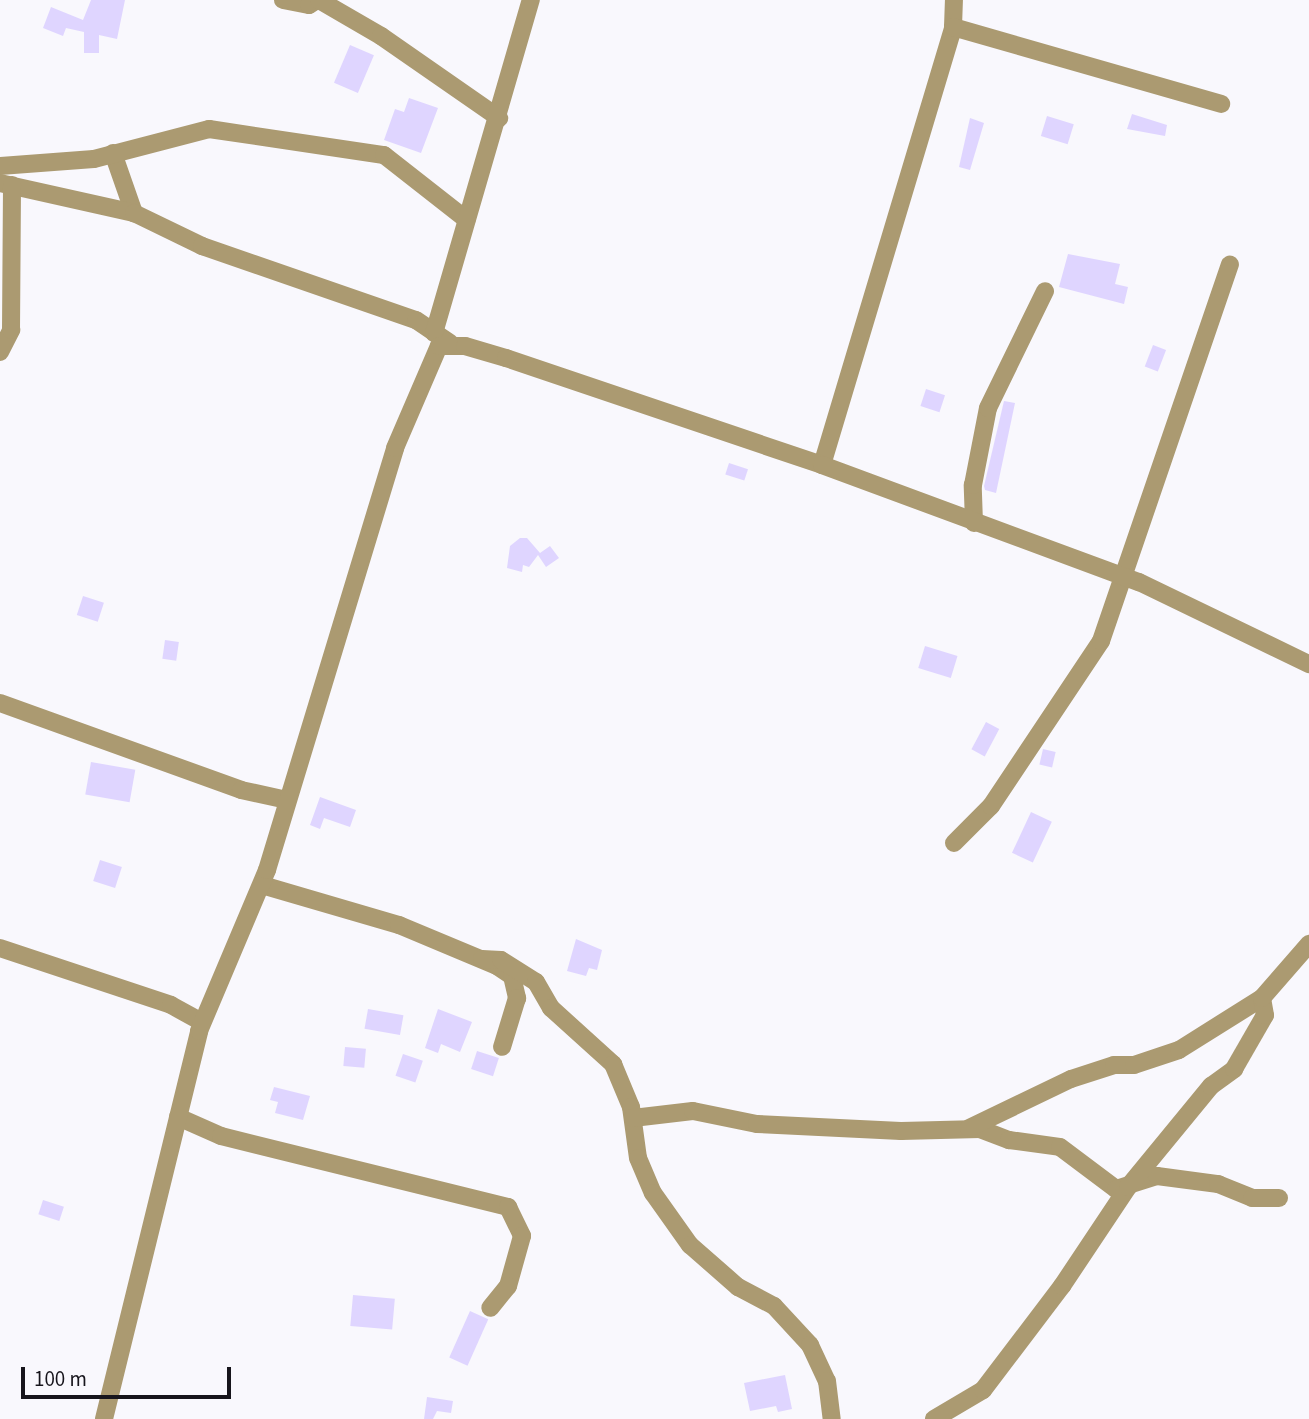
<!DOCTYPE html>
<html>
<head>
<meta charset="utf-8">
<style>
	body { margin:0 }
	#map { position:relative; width:1309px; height:1419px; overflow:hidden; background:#f9f8fd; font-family:"Source Sans 3",sans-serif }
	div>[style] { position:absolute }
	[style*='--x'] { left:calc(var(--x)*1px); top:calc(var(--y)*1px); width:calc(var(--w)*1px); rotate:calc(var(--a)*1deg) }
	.building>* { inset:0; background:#dfd5ff; transform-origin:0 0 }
	.minor>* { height:18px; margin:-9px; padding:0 9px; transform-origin:9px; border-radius:9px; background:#ab9a71 }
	span { translate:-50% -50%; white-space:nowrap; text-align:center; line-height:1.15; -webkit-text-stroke:5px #f9f8fd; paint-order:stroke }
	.scale { position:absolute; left:21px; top:1367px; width:210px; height:32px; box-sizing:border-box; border:4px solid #17151c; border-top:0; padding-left:9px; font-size:21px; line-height:24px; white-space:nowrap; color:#17151c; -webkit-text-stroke:5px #f9f8fd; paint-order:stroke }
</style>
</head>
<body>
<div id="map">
	<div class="building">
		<div style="clip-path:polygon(91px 0,125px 0,117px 39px,99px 35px,99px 53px,84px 53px,84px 32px,66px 28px,63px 36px,43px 28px,51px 7px,83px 20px)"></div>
		<div style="left:350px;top:45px;width:26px;height:41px;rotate:23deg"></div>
		<div style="clip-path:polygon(409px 98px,438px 108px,421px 153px,384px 140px,395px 109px,404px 112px)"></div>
		<div style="clip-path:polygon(1132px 114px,1167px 125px,1165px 136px,1127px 129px)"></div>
		<div style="left:1047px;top:116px;width:28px;height:21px;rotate:17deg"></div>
		<div style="clip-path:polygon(970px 118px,984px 123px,970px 170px,959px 167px)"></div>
		<div style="clip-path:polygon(1068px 254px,1120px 264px,1115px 284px,1128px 287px,1124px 304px,1059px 287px)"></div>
		<div style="left:1153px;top:345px;width:14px;height:23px;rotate:21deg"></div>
		<div style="left:926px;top:389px;width:20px;height:18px;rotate:18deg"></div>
		<div style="clip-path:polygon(1004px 401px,1015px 403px,996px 493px,985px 490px,984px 486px)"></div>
		<div style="left:729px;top:463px;width:20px;height:12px;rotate:18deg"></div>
		<div style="clip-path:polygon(520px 538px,527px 538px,540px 553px,550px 546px,559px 558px,546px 567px,538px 555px,529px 567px,523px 565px,522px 572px,507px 568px,510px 546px)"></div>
		<div style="left:83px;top:596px;width:22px;height:20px;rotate:18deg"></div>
		<div style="left:165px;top:640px;width:14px;height:19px;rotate:8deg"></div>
		<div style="left:925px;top:646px;width:34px;height:23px;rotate:17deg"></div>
		<div style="left:986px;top:722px;width:15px;height:31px;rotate:28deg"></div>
		<div style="left:1043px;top:749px;width:13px;height:16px;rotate:13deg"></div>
		<div style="left:91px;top:762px;width:45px;height:33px;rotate:10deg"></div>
		<div style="clip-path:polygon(320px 797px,356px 810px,350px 827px,324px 818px,320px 829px,310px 825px)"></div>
		<div style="left:1031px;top:812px;width:23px;height:45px;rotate:25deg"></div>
		<div style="left:100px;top:860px;width:23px;height:22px;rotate:18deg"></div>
		<div style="clip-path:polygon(576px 939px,602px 950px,597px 970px,589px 968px,586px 976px,567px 971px)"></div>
		<div style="left:368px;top:1009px;width:36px;height:20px;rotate:10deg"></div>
		<div style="clip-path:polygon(438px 1009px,472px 1022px,460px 1052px,441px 1044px,438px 1053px,425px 1048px)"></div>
		<div style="left:345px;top:1047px;width:21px;height:19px;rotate:5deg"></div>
		<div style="left:477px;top:1051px;width:23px;height:19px;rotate:18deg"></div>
		<div style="left:403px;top:1054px;width:21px;height:23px;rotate:19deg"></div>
		<div style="clip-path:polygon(274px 1087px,310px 1096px,303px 1120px,275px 1113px,278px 1102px,270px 1100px)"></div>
		<div style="left:43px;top:1200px;width:22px;height:15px;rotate:18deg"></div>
		<div style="left:353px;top:1295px;width:42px;height:31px;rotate:5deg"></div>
		<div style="left:470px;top:1311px;width:20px;height:51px;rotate:24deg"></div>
		<div style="clip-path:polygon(785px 1375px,792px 1409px,778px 1412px,776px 1406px,750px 1411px,744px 1383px)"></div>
		<div style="clip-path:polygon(427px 1397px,453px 1401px,451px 1413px,437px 1411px,433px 1419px,424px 1419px)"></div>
	</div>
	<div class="minor">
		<div style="--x:283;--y:0;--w:26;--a:11"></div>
		<div style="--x:309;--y:5;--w:9;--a:-32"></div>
		<div style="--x:319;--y:0;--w:72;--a:30.1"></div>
		<div style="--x:381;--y:36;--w:144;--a:34.8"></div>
		<div style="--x:953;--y:27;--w:27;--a:-88"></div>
		<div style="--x:113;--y:153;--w:64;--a:70.7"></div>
		<div style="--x:0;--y:166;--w:94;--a:-4.3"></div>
		<div style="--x:94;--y:159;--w:119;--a:-14.6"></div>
		<div style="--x:209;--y:129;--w:177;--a:8.5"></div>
		<div style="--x:384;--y:155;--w:105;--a:38.1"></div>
		<div style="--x:0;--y:183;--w:137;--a:12.6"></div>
		<div style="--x:134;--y:213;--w:76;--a:25.9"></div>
		<div style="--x:202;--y:246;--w:226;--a:19.1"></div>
		<div style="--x:416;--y:320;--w:41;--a:34.1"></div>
		<div style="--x:434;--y:333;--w:347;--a:-73.8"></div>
		<div style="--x:0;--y:352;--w:25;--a:-63"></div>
		<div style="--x:11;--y:330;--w:145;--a:-89.6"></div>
		<div style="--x:822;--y:465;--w:457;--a:-73.3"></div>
		<div style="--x:953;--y:27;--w:279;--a:16"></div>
		<div style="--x:974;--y:523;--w:38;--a:-92"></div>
		<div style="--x:973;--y:485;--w:78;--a:-79"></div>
		<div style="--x:988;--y:408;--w:130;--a:-64"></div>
		<div style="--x:0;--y:703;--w:256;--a:19.8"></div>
		<div style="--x:241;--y:790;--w:47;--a:12.3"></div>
		<div style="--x:954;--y:843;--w:52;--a:-45"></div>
		<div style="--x:991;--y:806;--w:198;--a:-56.3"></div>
		<div style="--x:1101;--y:641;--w:398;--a:-71.1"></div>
		<div style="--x:262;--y:885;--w:143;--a:16.3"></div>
		<div style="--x:399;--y:925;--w:106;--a:22.7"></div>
		<div style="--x:497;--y:966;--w:18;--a:34"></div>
		<div style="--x:512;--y:976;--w:23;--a:77"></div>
		<div style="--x:517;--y:998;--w:51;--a:107"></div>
		<div style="--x:0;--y:948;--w:180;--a:18.4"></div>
		<div style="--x:171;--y:1005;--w:35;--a:29"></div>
		<div style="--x:482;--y:959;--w:19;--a:3"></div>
		<div style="--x:501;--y:960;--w:41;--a:32.2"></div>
		<div style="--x:536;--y:982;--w:30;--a:60"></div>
		<div style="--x:551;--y:1008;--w:84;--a:42.1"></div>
		<div style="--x:613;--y:1064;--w:47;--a:67.3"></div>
		<div style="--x:631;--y:1107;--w:51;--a:82.2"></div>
		<div style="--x:638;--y:1158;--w:38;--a:67"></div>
		<div style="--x:653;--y:1193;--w:64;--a:54.6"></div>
		<div style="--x:690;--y:1245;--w:64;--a:41.2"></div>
		<div style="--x:738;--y:1287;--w:41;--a:27.8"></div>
		<div style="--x:774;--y:1306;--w:53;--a:47.3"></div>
		<div style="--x:810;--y:1345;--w:40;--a:65"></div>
		<div style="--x:827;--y:1381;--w:38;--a:83"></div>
		<div style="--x:178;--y:1117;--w:47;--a:23.8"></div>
		<div style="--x:221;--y:1136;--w:296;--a:13.9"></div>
		<div style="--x:508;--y:1207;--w:32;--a:64"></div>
		<div style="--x:522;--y:1236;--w:52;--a:105.6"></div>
		<div style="--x:508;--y:1286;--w:28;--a:129"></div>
		<div style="--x:633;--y:1118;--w:60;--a:-6.7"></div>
		<div style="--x:693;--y:1111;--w:65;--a:11.5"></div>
		<div style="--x:757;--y:1124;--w:144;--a:2.8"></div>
		<div style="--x:901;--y:1131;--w:79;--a:-1.5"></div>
		<div style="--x:980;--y:1129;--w:31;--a:21"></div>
		<div style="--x:1009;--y:1140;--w:51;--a:7.8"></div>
		<div style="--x:1060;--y:1147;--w:70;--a:36.9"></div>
		<div style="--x:1116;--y:1189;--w:43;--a:-17.6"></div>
		<div style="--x:1157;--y:1176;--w:62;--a:7.5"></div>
		<div style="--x:1218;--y:1184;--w:37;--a:22"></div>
		<div style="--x:1252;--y:1198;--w:27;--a:0"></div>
		<div style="--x:969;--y:1128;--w:113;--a:-25.7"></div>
		<div style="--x:1071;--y:1079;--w:45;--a:-18"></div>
		<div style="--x:1114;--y:1065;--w:20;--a:0"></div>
		<div style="--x:1134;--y:1065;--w:47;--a:-18.4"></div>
		<div style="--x:1179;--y:1050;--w:98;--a:-32.1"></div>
		<div style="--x:104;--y:1419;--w:399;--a:-76.2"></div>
		<div style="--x:199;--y:1031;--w:175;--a:-67.1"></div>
		<div style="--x:267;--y:870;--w:441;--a:-73.1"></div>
		<div style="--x:395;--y:448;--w:111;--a:-66.7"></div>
		<div style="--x:439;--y:346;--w:26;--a:0"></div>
		<div style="--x:465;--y:346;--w:43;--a:16.3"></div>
		<div style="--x:506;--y:358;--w:334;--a:18.7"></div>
		<div style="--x:822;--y:465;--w:338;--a:20.3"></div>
		<div style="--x:1139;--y:582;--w:189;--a:25.8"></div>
		<div style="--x:934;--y:1419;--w:57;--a:-30.6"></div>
		<div style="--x:983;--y:1390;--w:131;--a:-52.8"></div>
		<div style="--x:1062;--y:1286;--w:119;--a:-56.3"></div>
		<div style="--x:1128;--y:1187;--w:131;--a:-50.6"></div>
		<div style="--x:1211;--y:1086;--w:29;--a:-36"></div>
		<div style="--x:1234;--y:1069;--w:62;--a:-60.1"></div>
		<div style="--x:1265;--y:1015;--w:17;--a:-100"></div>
		<div style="--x:1262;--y:998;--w:72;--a:-49"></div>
	</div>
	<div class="scale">100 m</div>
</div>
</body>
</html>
